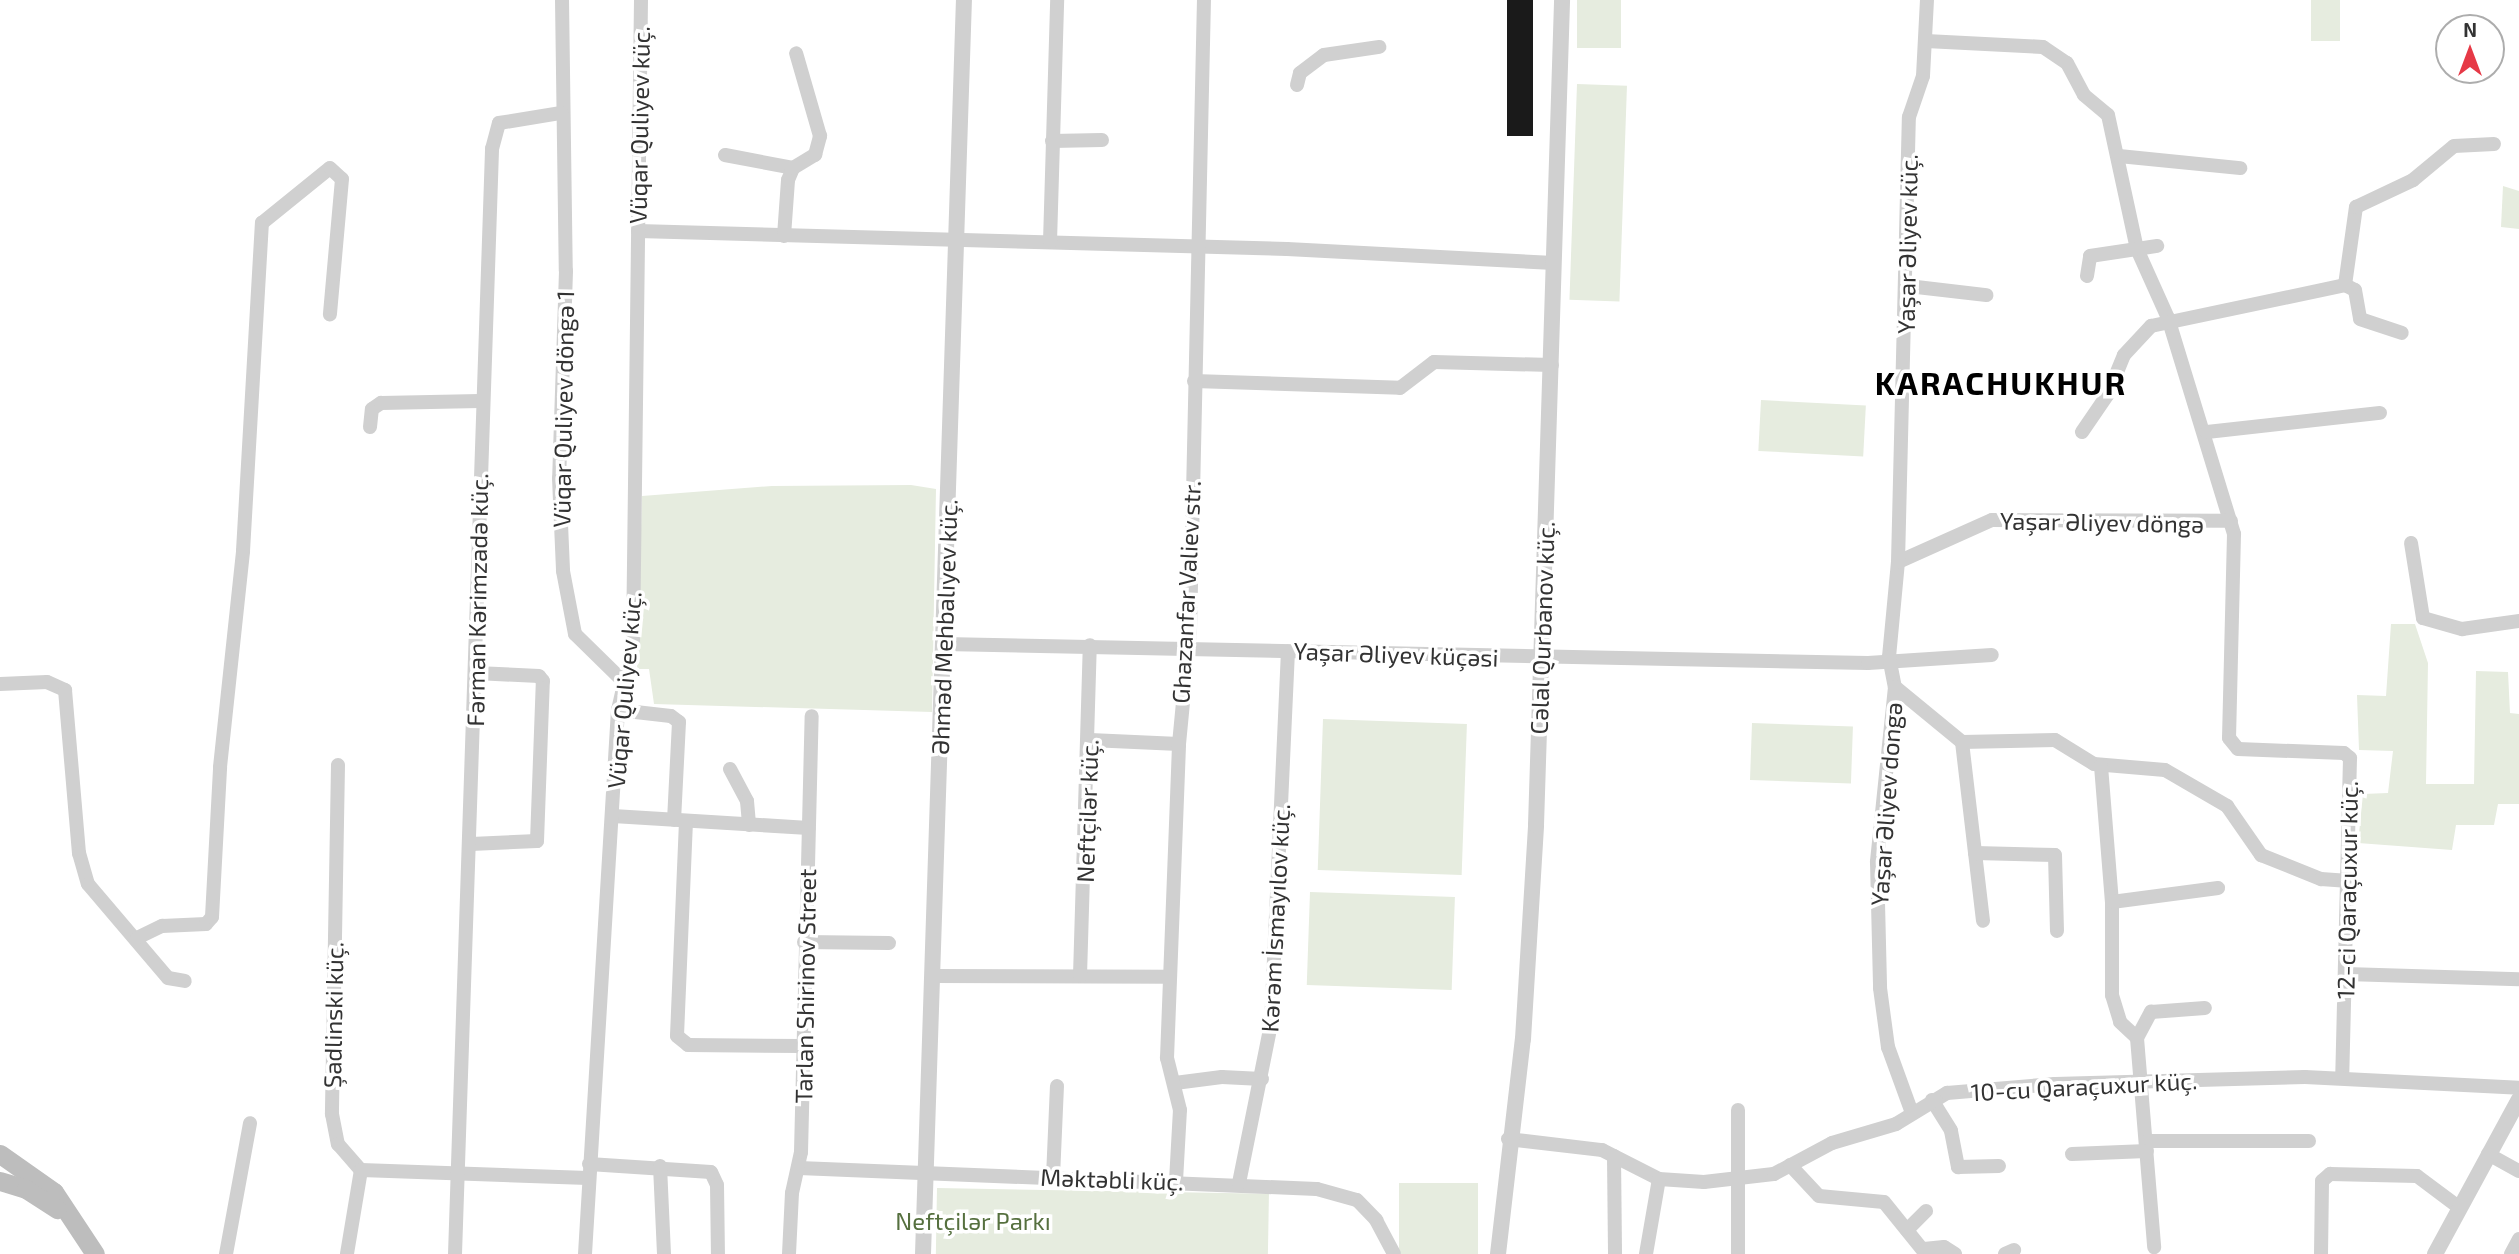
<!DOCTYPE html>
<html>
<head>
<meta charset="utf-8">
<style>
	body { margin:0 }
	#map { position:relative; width:2519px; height:1254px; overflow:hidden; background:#fff; font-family:"Exo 2",sans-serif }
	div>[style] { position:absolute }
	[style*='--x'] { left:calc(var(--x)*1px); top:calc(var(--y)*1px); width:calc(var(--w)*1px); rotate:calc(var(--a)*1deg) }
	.green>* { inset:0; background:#e6ecdf; transform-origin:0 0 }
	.building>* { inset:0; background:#1a1a1a; transform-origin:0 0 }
	.minor>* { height:14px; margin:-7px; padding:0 7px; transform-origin:7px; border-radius:7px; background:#d0d0d0 }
	.tertiary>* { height:16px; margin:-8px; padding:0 8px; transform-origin:8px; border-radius:8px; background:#d0d0d0 }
	.secondary>* { height:19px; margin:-9.5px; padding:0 9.5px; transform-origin:9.5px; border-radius:9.5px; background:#bdbdbd }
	span { translate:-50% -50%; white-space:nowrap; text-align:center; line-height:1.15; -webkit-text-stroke:7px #fff; paint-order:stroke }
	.street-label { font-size:24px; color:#333 }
	.park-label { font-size:24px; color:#56703f }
	.district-label { font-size:32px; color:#000; font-weight:700; letter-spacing:2px }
	.north { position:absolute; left:2435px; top:14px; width:70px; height:70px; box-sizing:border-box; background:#fff; border:2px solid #adadad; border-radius:50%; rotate:0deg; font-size:19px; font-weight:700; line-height:28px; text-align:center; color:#333 }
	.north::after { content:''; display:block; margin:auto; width:24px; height:32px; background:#e63946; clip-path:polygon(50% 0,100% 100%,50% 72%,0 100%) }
</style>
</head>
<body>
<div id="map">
	<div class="green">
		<div style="left:1577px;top:0;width:44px;height:48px"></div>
		<div style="left:2311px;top:0;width:29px;height:41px"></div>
		<div style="left:1577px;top:84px;width:50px;height:216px;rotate:2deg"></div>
		<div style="clip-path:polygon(2503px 186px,2519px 191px,2519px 229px,2501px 227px)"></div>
		<div style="left:1761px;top:400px;width:105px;height:51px;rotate:3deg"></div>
		<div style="clip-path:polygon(911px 485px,936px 489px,932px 712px,654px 704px,649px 669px,637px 669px,642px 496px,772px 486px)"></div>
		<div style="clip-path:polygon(2391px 624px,2415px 624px,2428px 663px,2426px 784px,2474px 784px,2476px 671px,2508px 672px,2510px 713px,2519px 714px,2519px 804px,2498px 804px,2494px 825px,2456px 825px,2452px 850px,2358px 843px,2363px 794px,2388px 793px,2393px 751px,2359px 750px,2357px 695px,2386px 696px)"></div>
		<div style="left:1323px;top:719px;width:144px;height:151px;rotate:2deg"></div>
		<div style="left:1752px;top:723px;width:101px;height:57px;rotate:2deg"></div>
		<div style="left:1310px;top:892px;width:145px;height:93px;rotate:2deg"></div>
		<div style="left:1478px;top:1183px;width:71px;height:79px;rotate:90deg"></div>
		<div style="left:937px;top:1188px;width:332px;height:66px;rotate:1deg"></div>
	</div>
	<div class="building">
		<div style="left:1507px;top:0;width:26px;height:136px"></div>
	</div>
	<div class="minor">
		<div style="--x:562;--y:0;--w:271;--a:89.2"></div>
		<div style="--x:566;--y:271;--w:207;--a:91.9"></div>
		<div style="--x:559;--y:478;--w:93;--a:87.5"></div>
		<div style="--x:563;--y:571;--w:64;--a:79.2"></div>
		<div style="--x:575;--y:634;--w:70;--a:44.4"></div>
		<div style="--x:1926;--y:41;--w:117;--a:2.9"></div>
		<div style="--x:2043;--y:47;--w:29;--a:34"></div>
		<div style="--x:2067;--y:63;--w:36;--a:62"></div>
		<div style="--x:2084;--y:95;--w:31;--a:40"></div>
		<div style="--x:2108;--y:115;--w:137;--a:77.8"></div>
		<div style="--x:2137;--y:249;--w:76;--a:65.8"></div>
		<div style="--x:2168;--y:318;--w:226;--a:73"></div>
		<div style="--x:2234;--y:534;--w:204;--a:91.4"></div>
		<div style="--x:2229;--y:738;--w:14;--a:51"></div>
		<div style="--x:2238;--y:749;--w:106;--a:2.2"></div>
		<div style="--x:2344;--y:753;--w:8;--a:40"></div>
		<div style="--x:2350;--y:758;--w:319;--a:91.4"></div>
		<div style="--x:1297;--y:85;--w:12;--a:-76"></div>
		<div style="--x:1300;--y:73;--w:30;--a:-37"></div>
		<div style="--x:1324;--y:55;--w:56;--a:-8.3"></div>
		<div style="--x:1052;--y:141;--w:50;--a:-1.1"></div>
		<div style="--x:725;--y:155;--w:69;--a:10.8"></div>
		<div style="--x:2119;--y:156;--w:122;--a:5.7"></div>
		<div style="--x:638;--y:231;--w:649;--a:1.59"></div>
		<div style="--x:1287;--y:249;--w:267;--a:3"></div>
		<div style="--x:784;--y:236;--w:56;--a:-85.9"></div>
		<div style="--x:788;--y:180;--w:13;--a:-67"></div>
		<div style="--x:793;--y:168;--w:26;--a:-31"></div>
		<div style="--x:815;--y:155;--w:20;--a:-75"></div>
		<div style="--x:820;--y:136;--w:86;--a:-106.1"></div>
		<div style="--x:1050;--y:242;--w:242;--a:-88.3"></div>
		<div style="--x:2087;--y:276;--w:20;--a:-81"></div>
		<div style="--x:2090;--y:256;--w:68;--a:-8.5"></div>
		<div style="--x:2345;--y:285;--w:11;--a:27"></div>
		<div style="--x:2355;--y:290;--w:29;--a:80"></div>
		<div style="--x:2360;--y:319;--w:44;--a:18.4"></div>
		<div style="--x:1908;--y:286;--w:79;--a:6.6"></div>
		<div style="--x:1194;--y:381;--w:206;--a:1.9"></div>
		<div style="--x:1400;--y:388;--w:43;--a:-37.4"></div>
		<div style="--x:1434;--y:362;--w:118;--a:1.5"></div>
		<div style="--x:370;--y:427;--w:18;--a:-84"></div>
		<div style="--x:372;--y:409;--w:11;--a:-34"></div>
		<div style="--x:381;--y:403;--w:99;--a:-1.2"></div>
		<div style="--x:2082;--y:432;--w:46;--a:-55.6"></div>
		<div style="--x:2108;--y:394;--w:42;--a:-67.7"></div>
		<div style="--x:2124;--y:355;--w:40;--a:-47"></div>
		<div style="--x:2151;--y:326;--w:198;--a:-11.9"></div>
		<div style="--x:2345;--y:285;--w:79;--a:-82"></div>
		<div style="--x:2356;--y:207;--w:63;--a:-25.3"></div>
		<div style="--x:2413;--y:180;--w:53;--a:-39.7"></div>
		<div style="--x:2454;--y:146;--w:40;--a:-2.9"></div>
		<div style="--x:2207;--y:432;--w:174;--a:-6.3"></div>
		<div style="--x:2411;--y:543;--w:76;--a:80.9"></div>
		<div style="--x:2423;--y:618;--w:41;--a:15.8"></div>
		<div style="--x:2462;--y:629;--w:58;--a:-8"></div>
		<div style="--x:1898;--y:562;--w:103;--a:-24.1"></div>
		<div style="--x:1992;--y:520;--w:239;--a:0.2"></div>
		<div style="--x:944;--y:644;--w:924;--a:1.18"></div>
		<div style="--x:1868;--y:663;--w:124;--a:-3.7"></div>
		<div style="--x:1889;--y:657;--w:95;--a:-84.6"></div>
		<div style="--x:1898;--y:562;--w:445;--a:-88.6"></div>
		<div style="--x:1909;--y:117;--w:43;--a:-71.1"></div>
		<div style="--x:1923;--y:76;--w:76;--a:-87"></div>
		<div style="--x:1889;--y:657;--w:31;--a:79"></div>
		<div style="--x:1895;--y:687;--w:176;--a:95.9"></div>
		<div style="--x:1877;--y:862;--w:126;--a:88.6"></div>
		<div style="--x:1880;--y:988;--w:60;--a:82.3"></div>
		<div style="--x:1888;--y:1047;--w:70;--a:70"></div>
		<div style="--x:0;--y:684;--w:47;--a:-2.4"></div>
		<div style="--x:47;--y:682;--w:20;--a:24"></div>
		<div style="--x:65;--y:690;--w:164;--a:85.1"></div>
		<div style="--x:79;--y:853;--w:32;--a:74"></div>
		<div style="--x:88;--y:884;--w:123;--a:49.6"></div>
		<div style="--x:168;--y:978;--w:17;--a:10"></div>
		<div style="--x:1895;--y:687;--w:87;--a:39.4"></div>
		<div style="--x:1962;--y:742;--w:93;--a:-1.2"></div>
		<div style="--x:2055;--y:740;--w:46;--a:31.6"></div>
		<div style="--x:2094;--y:764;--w:71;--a:4.8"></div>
		<div style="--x:2165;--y:770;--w:72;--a:30.1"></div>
		<div style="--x:2227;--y:806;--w:60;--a:55.2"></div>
		<div style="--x:2261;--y:855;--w:65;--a:21.8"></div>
		<div style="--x:2321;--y:879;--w:28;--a:4"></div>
		<div style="--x:618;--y:710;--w:53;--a:6.5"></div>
		<div style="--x:671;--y:716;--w:10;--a:37"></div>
		<div style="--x:679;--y:722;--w:98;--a:92.9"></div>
		<div style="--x:1090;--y:740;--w:89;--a:2.6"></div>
		<div style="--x:1962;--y:742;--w:180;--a:83.3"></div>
		<div style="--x:338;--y:765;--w:349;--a:91"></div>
		<div style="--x:332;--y:1114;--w:31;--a:79"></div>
		<div style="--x:338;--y:1144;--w:35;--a:49"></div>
		<div style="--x:361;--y:1170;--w:85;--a:99.5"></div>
		<div style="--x:2101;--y:766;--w:136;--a:85.4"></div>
		<div style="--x:2112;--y:902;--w:93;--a:90"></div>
		<div style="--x:2112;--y:995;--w:28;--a:73"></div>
		<div style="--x:2120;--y:1022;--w:23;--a:43"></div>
		<div style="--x:2137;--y:1038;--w:210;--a:85.3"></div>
		<div style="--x:730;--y:769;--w:36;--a:62"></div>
		<div style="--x:747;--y:801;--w:24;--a:85"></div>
		<div style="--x:613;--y:816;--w:196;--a:3.5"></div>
		<div style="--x:686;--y:821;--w:215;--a:92.4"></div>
		<div style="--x:677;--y:1036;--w:14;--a:39"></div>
		<div style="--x:688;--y:1045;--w:114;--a:0.5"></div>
		<div style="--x:471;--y:844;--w:66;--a:-2.6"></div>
		<div style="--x:537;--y:841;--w:160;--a:-87.9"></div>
		<div style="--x:543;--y:681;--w:6;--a:-129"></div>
		<div style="--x:539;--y:676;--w:63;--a:-177.3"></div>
		<div style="--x:1975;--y:853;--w:80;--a:1.4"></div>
		<div style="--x:2055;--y:855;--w:76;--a:88.5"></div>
		<div style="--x:2112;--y:902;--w:107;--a:-7.5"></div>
		<div style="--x:137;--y:938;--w:28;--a:-26"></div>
		<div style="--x:162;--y:926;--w:44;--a:-2.6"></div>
		<div style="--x:206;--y:924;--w:9;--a:-49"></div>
		<div style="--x:212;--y:917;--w:150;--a:-86.9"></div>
		<div style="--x:220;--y:767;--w:217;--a:-83.9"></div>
		<div style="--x:243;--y:551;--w:329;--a:-86.7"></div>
		<div style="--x:262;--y:223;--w:87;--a:-39"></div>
		<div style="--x:330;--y:168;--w:16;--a:43"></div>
		<div style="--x:342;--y:179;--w:136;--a:95.1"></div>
		<div style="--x:804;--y:942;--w:85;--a:0.7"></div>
		<div style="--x:2346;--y:974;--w:173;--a:1.7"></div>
		<div style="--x:933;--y:976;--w:236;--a:0.2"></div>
		<div style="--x:1080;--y:976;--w:331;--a:-88.3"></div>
		<div style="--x:2137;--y:1038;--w:30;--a:-62"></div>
		<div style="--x:2151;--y:1012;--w:54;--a:-4.2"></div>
		<div style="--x:1175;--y:1083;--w:47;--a:-7.3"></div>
		<div style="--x:1222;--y:1077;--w:40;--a:2.9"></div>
		<div style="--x:1932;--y:1100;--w:36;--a:58"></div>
		<div style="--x:1951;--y:1131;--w:37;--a:79"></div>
		<div style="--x:1958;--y:1167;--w:41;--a:-1.4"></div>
		<div style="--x:1508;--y:1139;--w:95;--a:6.7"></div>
		<div style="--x:1602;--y:1150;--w:64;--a:27"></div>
		<div style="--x:1659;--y:1179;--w:45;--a:3.8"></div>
		<div style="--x:1704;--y:1182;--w:70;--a:-6.5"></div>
		<div style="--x:1774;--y:1174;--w:66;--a:-28.1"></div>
		<div style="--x:1832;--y:1143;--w:67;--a:-16.5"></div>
		<div style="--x:1896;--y:1124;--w:60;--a:-31.3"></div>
		<div style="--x:1947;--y:1093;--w:108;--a:-4.8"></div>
		<div style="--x:2055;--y:1084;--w:250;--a:-1.6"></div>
		<div style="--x:2305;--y:1077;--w:214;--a:2.9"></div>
		<div style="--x:2147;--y:1141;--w:162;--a:0"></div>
		<div style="--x:2072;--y:1154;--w:75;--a:-2.3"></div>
		<div style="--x:2488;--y:1154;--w:35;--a:29"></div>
		<div style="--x:1614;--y:1156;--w:98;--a:89.4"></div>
		<div style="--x:589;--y:1164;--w:122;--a:3.8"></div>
		<div style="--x:711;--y:1172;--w:14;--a:65"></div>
		<div style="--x:717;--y:1185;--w:69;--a:89.2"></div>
		<div style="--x:1790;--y:1165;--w:42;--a:46.9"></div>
		<div style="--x:1819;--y:1196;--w:65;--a:5.3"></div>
		<div style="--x:1884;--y:1202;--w:67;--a:51.1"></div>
		<div style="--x:660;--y:1166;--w:88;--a:87.4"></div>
		<div style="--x:799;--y:1168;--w:518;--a:2.32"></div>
		<div style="--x:1317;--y:1189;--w:41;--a:15.4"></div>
		<div style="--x:1357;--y:1200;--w:28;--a:46"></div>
		<div style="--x:1376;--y:1220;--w:38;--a:62"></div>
		<div style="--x:361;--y:1170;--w:227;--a:2"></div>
		<div style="--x:1053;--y:1177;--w:91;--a:-87.5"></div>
		<div style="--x:1176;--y:1181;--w:71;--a:-86.8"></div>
		<div style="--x:1180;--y:1110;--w:54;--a:-104"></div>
		<div style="--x:1167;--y:1058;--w:314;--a:-87.8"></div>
		<div style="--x:1179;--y:744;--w:115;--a:-84.5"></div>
		<div style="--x:1190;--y:630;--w:630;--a:-88.73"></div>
		<div style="--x:1239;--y:1183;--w:161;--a:-78.6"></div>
		<div style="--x:1271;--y:1025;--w:374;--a:-87.4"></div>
		<div style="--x:1907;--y:1230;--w:27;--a:-45"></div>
		<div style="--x:1924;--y:1249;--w:20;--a:-6"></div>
		<div style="--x:1944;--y:1247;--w:13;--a:32"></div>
		<div style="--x:226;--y:1254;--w:133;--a:-79.6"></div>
		<div style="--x:455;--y:1254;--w:1106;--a:-88.08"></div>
		<div style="--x:492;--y:149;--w:27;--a:-75"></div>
		<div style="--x:499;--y:123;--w:63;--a:-9.2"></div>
		<div style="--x:585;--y:1254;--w:545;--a:-86.53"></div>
		<div style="--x:618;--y:710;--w:67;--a:-77"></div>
		<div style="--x:633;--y:645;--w:645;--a:-89.29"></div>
		<div style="--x:789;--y:1254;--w:61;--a:-87.2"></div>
		<div style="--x:792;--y:1193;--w:42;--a:-77.6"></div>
		<div style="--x:801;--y:1152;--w:436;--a:-88.6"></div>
		<div style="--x:1646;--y:1254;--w:76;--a:-80.2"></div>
		<div style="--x:1738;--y:1254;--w:144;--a:-90"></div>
		<div style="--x:2005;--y:1254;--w:10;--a:-24"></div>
		<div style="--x:2321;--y:1254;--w:73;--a:-89.2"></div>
		<div style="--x:2322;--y:1181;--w:11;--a:-41"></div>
		<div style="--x:2330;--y:1174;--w:87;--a:1.3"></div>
		<div style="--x:2417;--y:1176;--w:54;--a:36.7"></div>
		<div style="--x:2511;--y:1254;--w:17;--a:-62"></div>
	</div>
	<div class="tertiary">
		<div style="--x:923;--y:1254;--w:1255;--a:-88.13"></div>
		<div style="--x:1498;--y:1254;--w:216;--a:-83.4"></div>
		<div style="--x:1523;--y:1039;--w:214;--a:-86.5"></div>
		<div style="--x:1536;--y:825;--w:825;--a:-88.19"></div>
		<div style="--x:2435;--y:1254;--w:176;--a:-61.5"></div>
	</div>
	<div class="secondary">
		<div style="--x:0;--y:1154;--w:66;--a:35.1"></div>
		<div style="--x:54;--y:1192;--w:74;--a:56.5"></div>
		<div style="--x:0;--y:1181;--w:27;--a:17"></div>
		<div style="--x:26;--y:1189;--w:37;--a:33"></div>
	</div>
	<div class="street-label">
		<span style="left:639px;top:125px;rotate:-89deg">Vüqar Quliyev küç.</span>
		<span style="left:1907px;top:244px;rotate:-89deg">Yaşar Əliyev küç.</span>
		<span style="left:563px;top:409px;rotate:-89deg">Vüqar Quliyev döngə 1</span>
		<span style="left:2102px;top:522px;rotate:1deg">Yaşar Əliyev döngə</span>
		<span style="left:1186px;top:592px;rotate:-87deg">Ghazanfar Valiev str.</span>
		<span style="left:477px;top:600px;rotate:-89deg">Fərman Kərimzadə küç.</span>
		<span style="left:944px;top:627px;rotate:-88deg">Əhməd Mehbalıyev küç.</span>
		<span style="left:1542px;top:628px;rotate:-88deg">Cəlal Qurbanov küç.</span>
		<span style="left:1396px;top:654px;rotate:2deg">Yaşar Əliyev küçəsi</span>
		<span style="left:624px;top:690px;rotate:-85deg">Vüqar Quliyev küç.</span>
		<span style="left:1886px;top:804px;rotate:-86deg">Yaşar Əliyev dongə</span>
		<span style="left:1087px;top:811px;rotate:-88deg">Neftçilər küç.</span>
		<span style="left:2347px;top:890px;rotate:-89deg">12-ci Qaraçuxur küç.</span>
		<span style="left:1275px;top:918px;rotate:-87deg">Kərəm İsmayılov küç.</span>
		<span style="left:805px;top:986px;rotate:-89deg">Tarlan Shirinov Street</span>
		<span style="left:333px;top:1015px;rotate:-89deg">Şadlinski küç.</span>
		<span style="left:2084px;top:1086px;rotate:-3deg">10-cu Qaraçuxur küç.</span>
		<span style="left:1112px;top:1179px;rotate:2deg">Məktəbli küç.</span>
	</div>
	<div class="park-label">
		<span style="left:973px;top:1221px">Neftçilər Parkı</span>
	</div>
	<div class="district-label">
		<span style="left:2001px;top:382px">KARACHUKHUR</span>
	</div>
	<div class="north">N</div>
</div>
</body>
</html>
